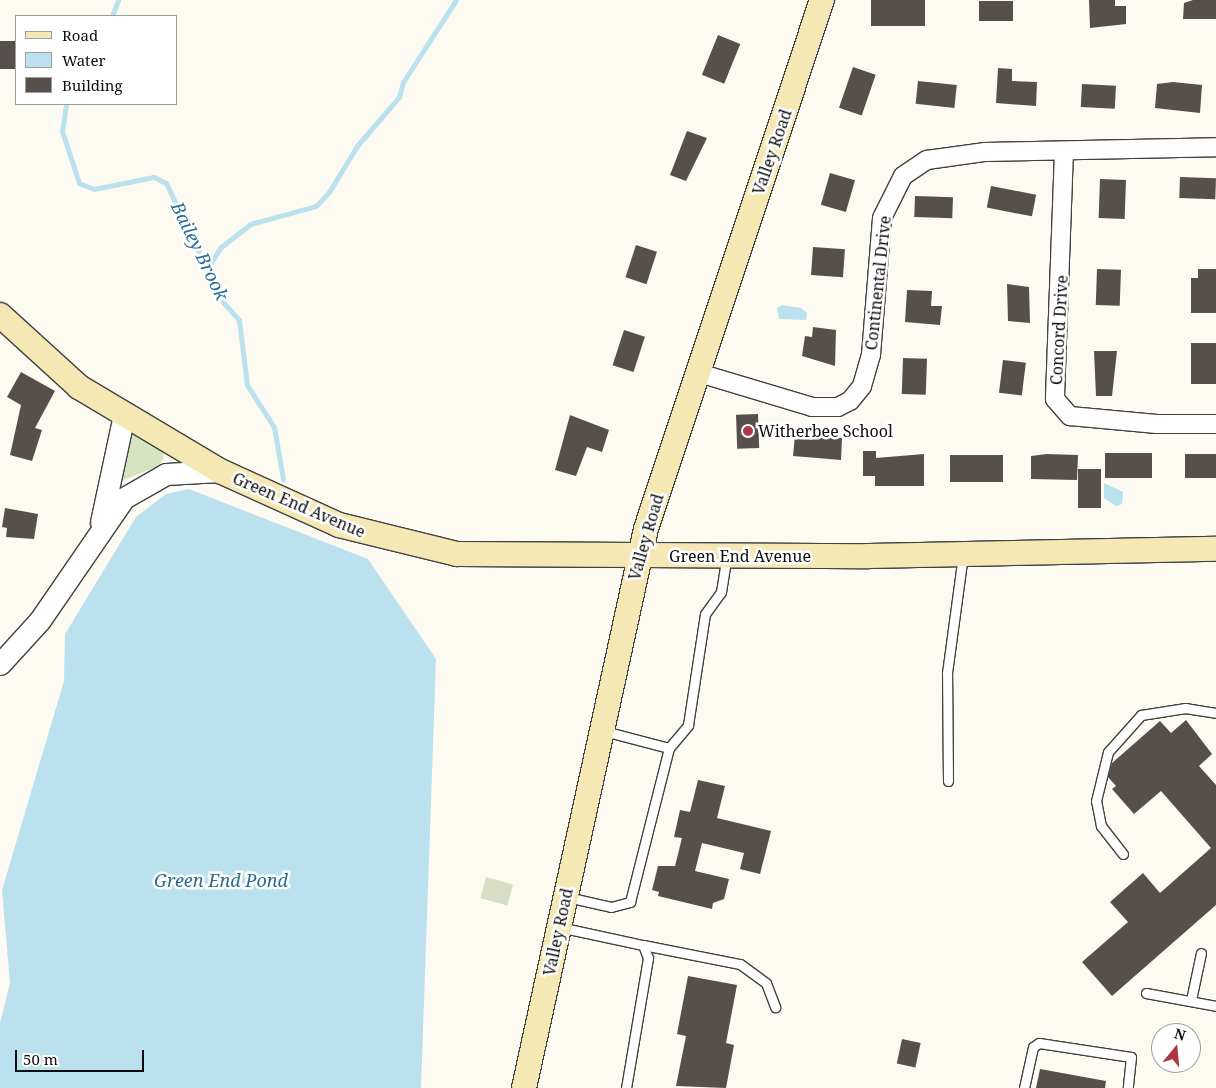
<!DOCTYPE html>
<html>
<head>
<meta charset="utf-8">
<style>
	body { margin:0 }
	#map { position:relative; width:1216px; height:1088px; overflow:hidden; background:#fdfaf1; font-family:"Noto Serif",serif }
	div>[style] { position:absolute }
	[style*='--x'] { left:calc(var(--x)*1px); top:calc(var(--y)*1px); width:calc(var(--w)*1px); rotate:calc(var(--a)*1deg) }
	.green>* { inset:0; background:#d5e4be }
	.cemetery>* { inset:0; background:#d8dec4; transform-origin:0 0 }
	.water>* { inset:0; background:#bbe1ef }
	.stream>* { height:5px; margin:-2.5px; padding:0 2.5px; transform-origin:2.5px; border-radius:2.5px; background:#bbe1ef }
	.building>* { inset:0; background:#564f4c; transform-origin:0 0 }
	.roads { filter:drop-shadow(1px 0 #414141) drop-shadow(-1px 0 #414141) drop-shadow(0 1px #414141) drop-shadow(0 -1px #414141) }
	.service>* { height:9px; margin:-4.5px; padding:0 4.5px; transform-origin:4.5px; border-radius:4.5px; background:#fff }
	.minor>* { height:18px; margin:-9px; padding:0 9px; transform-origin:9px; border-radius:9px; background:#fff }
	.tertiary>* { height:21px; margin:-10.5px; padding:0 10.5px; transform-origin:10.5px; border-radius:10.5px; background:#fff }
	.secondary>* { height:24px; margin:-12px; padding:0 12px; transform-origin:12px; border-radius:12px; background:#f6e8b4 }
	.dots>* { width:14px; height:14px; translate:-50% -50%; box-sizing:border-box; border:2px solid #fff; border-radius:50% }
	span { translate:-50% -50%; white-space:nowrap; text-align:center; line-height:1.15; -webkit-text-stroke:5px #fff; paint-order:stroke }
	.street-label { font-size:16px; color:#0e0e0e }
	.poi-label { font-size:16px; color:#0e0e0e }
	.left { translate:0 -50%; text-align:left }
	.water-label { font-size:18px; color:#266d92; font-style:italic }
	.legend { position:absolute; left:15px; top:15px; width:162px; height:90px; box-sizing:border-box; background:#fff; border:1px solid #9f9f9f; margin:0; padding:6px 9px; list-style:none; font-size:15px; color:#0e0e0e }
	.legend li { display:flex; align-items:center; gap:10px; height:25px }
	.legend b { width:25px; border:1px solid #9f9f9f }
	.north { position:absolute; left:1151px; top:1023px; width:50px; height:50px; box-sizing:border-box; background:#fff; border:1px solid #9f9f9f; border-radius:50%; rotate:17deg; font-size:14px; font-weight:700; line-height:20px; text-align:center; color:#0e0e0e }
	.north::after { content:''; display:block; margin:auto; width:18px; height:22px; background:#ae3647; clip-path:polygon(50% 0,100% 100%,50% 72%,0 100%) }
	.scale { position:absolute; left:15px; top:1050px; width:129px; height:22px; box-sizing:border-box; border:2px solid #0e0e0e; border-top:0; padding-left:6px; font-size:15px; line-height:18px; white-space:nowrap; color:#0e0e0e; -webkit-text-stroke:4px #fff; paint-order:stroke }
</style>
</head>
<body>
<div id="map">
	<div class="green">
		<div style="clip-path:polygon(130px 430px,163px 450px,164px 457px,159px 466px,118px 482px)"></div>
	</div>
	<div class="cemetery">
		<div style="left:486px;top:877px;width:28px;height:22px;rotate:15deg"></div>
	</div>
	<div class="water">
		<div style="clip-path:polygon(782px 305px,801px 308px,807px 313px,806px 320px,779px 319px,777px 308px)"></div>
		<div style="clip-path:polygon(1104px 483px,1123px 492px,1122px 504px,1116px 506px,1104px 498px)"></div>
		<div style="clip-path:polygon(189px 489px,368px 559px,436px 659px,421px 1088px,0 1088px,0 1023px,10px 983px,2px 890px,64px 681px,65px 634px,136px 517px,166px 494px)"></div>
	</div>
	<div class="stream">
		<div style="--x:112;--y:16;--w:17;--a:-69"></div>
		<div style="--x:66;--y:104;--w:27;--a:98"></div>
		<div style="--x:62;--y:131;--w:55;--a:71.9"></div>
		<div style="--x:79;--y:183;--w:16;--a:22"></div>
		<div style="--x:94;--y:189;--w:61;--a:-11.3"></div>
		<div style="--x:154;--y:177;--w:13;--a:27"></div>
		<div style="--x:166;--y:183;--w:131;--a:64.6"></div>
		<div style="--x:222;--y:301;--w:25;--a:48"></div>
		<div style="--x:239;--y:320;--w:65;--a:83"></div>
		<div style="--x:247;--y:385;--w:50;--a:57.3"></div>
		<div style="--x:274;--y:427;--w:53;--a:80.2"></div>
		<div style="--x:207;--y:269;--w:26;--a:-58"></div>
		<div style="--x:221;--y:247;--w:37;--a:-38"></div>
		<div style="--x:250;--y:224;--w:68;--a:-15.3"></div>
		<div style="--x:316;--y:206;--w:19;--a:-47"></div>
		<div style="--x:329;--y:192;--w:54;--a:-58.7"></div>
		<div style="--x:357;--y:146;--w:65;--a:-49.4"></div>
		<div style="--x:399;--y:97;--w:16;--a:-75"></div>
		<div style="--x:403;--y:82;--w:98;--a:-57.1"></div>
	</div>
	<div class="building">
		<div style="left:871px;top:0;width:54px;height:26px"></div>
		<div style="clip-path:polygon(1089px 0,1115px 0,1115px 6px,1126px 6px,1126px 24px,1090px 28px)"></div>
		<div style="clip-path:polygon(1193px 0,1216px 0,1216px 19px,1183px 19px,1184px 3px)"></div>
		<div style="left:979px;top:1px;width:34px;height:20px"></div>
		<div style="left:718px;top:35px;width:24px;height:43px;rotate:22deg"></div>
		<div style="left:16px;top:41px;width:28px;height:16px;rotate:90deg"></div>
		<div style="left:853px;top:67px;width:24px;height:43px;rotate:19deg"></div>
		<div style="clip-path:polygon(998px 68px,1012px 69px,1012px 81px,1037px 82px,1036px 106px,996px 103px)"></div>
		<div style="left:918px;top:81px;width:39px;height:23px;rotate:6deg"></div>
		<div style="clip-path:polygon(1173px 82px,1202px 85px,1200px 113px,1155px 108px,1157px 84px)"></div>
		<div style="left:1082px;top:84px;width:34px;height:23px;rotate:3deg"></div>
		<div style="clip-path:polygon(687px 131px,707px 138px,686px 181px,670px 175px)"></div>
		<div style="left:830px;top:173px;width:26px;height:33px;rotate:16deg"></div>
		<div style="left:1180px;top:177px;width:36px;height:21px;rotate:2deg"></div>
		<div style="left:1100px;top:179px;width:26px;height:39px;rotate:2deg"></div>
		<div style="left:991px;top:186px;width:46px;height:22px;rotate:11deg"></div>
		<div style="left:915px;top:196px;width:38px;height:21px;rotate:2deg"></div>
		<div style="left:636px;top:245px;width:22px;height:34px;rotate:18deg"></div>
		<div style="left:813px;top:247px;width:32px;height:28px;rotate:4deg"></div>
		<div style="left:1097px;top:269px;width:24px;height:36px;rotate:2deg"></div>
		<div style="clip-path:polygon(1198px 269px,1216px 269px,1216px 313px,1191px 313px,1191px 278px,1198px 278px)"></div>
		<div style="clip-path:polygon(1007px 284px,1029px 287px,1030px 323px,1008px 321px)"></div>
		<div style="clip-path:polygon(907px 290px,932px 291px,931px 306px,942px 306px,940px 325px,905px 322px)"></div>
		<div style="clip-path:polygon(813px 327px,836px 330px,835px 366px,802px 356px,805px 336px,812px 337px)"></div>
		<div style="left:624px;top:330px;width:22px;height:37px;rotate:18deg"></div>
		<div style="left:1191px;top:343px;width:25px;height:41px"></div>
		<div style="clip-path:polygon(1094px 351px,1117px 351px,1112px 396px,1096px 396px)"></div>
		<div style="left:903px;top:358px;width:24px;height:36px;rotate:2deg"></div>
		<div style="left:1003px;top:360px;width:23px;height:33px;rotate:7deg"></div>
		<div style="clip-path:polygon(21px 372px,55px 391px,35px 428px,42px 430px,32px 461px,10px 455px,21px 405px,7px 397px)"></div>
		<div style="left:758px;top:414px;width:34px;height:22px;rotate:88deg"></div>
		<div style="clip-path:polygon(570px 415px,609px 430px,602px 452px,587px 447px,576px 476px,555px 470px)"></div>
		<div style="clip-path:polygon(812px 434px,842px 438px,841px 460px,793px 456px,795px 435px)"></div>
		<div style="clip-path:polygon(863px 451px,876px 451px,876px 458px,924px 454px,924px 486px,875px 486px,875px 476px,863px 476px)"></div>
		<div style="left:1152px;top:453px;width:25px;height:47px;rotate:90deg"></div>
		<div style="clip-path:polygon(1047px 454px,1078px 455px,1077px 480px,1031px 479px,1031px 456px)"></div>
		<div style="left:1185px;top:454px;width:31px;height:24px"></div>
		<div style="left:950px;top:455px;width:53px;height:27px"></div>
		<div style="left:1078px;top:469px;width:23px;height:39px"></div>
		<div style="clip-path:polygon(5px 508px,38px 514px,34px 539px,6px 537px,7px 528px,2px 527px)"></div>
		<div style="clip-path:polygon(1186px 720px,1212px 754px,1199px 766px,1216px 785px,1216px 905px,1112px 996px,1082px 962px,1128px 922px,1110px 902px,1143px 873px,1160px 893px,1211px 848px,1161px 791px,1134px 814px,1112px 789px,1116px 786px,1108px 777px,1112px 763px,1160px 721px,1171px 733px)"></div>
		<div style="clip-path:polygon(698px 780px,725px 786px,717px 818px,771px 831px,760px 874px,740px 869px,744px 853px,702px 843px,695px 871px,729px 879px,724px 899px,713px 903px,712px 909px,658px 896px,659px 892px,652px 890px,658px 866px,675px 866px,682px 838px,674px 837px,680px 810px,690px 812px)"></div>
		<div style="clip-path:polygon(688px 976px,737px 985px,726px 1043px,734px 1045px,726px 1088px,676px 1086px,686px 1036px,677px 1034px)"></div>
		<div style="left:902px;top:1039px;width:19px;height:25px;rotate:12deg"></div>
		<div style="clip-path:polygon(1040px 1069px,1106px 1081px,1105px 1088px,1036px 1088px)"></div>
	</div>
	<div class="roads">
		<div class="service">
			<div style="--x:604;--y:731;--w:67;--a:14.7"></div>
			<div style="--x:948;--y:781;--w:108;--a:-90.5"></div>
			<div style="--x:947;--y:673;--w:119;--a:-82.3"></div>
			<div style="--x:1123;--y:854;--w:36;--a:-128"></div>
			<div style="--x:1101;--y:826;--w:25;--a:-101"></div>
			<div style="--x:1096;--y:801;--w:50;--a:-76.2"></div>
			<div style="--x:1108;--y:752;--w:50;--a:-48.3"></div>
			<div style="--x:1141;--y:715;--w:45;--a:-9"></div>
			<div style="--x:1185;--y:708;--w:31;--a:9"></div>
			<div style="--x:567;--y:897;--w:45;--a:12.8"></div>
			<div style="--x:611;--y:907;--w:20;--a:-15"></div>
			<div style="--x:630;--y:902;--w:159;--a:-75.8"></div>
			<div style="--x:669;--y:748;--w:30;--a:-50"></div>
			<div style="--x:688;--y:725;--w:112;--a:-81.3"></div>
			<div style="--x:705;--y:614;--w:27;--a:-54"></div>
			<div style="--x:721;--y:592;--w:36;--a:-81"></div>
			<div style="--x:559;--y:927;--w:86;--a:12.1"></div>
			<div style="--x:643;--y:945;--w:14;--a:69"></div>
			<div style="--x:648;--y:958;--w:132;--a:99.6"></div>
			<div style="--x:643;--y:945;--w:99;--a:11.1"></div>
			<div style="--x:740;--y:964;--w:32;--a:36"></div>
			<div style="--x:766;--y:983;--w:26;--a:69"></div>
			<div style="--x:1146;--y:993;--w:71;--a:10.5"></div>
			<div style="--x:1191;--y:1000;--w:48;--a:-78"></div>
			<div style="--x:1024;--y:1088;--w:42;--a:-77.6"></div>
			<div style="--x:1033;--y:1047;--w:7;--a:-34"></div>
			<div style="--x:1039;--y:1043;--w:93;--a:8.7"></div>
			<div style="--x:1131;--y:1057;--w:31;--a:96"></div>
		</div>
		<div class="minor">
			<div style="--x:1064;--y:151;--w:248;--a:92.1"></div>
			<div style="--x:1055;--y:399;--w:23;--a:49"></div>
			<div style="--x:1070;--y:416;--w:87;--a:5.3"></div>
			<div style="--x:1157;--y:424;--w:59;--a:0"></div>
			<div style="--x:699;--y:373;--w:118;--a:16.7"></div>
			<div style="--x:812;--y:407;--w:26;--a:0"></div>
			<div style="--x:838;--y:407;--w:13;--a:-27"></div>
			<div style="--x:850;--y:401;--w:19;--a:-51"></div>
			<div style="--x:862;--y:386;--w:32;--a:-74"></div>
			<div style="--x:871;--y:355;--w:137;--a:-85.4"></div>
			<div style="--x:882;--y:218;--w:47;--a:-63.4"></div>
			<div style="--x:903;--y:176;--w:29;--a:-34"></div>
			<div style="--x:927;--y:160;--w:59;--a:-7.9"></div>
			<div style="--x:985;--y:152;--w:231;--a:-1.2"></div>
		</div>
		<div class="tertiary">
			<div style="--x:101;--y:522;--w:109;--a:-77.9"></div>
			<div style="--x:0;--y:664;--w:59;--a:-47.7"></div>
			<div style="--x:40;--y:620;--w:148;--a:-55.5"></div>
			<div style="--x:124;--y:498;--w:48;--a:-29.7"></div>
			<div style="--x:166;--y:474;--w:54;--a:-3.2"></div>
		</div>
		<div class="secondary">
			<div style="--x:0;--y:315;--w:107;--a:42.3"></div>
			<div style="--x:79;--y:387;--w:164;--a:30.8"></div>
			<div style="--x:220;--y:471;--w:131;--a:24.4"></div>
			<div style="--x:339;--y:525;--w:122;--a:13.8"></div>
			<div style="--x:457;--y:554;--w:411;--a:0.3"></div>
			<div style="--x:868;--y:556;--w:348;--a:-1.2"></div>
			<div style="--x:524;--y:1088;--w:572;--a:-77.69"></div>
			<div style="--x:646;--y:529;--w:558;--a:-71.6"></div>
		</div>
	</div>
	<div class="dots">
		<div style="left:748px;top:431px;background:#ae3647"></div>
	</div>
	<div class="street-label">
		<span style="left:772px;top:152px;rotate:-71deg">Valley Road</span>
		<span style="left:878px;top:283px;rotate:-84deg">Continental Drive</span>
		<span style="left:1059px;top:330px;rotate:-87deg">Concord Drive</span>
		<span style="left:299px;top:505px;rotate:23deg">Green End Avenue</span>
		<span style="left:646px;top:537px;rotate:-74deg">Valley Road</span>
		<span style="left:740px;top:556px">Green End Avenue</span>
		<span style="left:558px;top:932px;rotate:-78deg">Valley Road</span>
	</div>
	<div class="poi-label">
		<span class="left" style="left:758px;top:431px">Witherbee School</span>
	</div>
	<div class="water-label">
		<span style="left:200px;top:251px;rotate:64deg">Bailey Brook</span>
		<span style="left:221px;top:880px">Green End Pond</span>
	</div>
	<ul class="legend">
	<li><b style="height:6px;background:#f6e8b4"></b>Road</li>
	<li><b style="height:14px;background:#bbe1ef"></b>Water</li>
	<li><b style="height:14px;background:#564f4c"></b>Building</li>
	</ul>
	<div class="north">N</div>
	<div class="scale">50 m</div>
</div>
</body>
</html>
